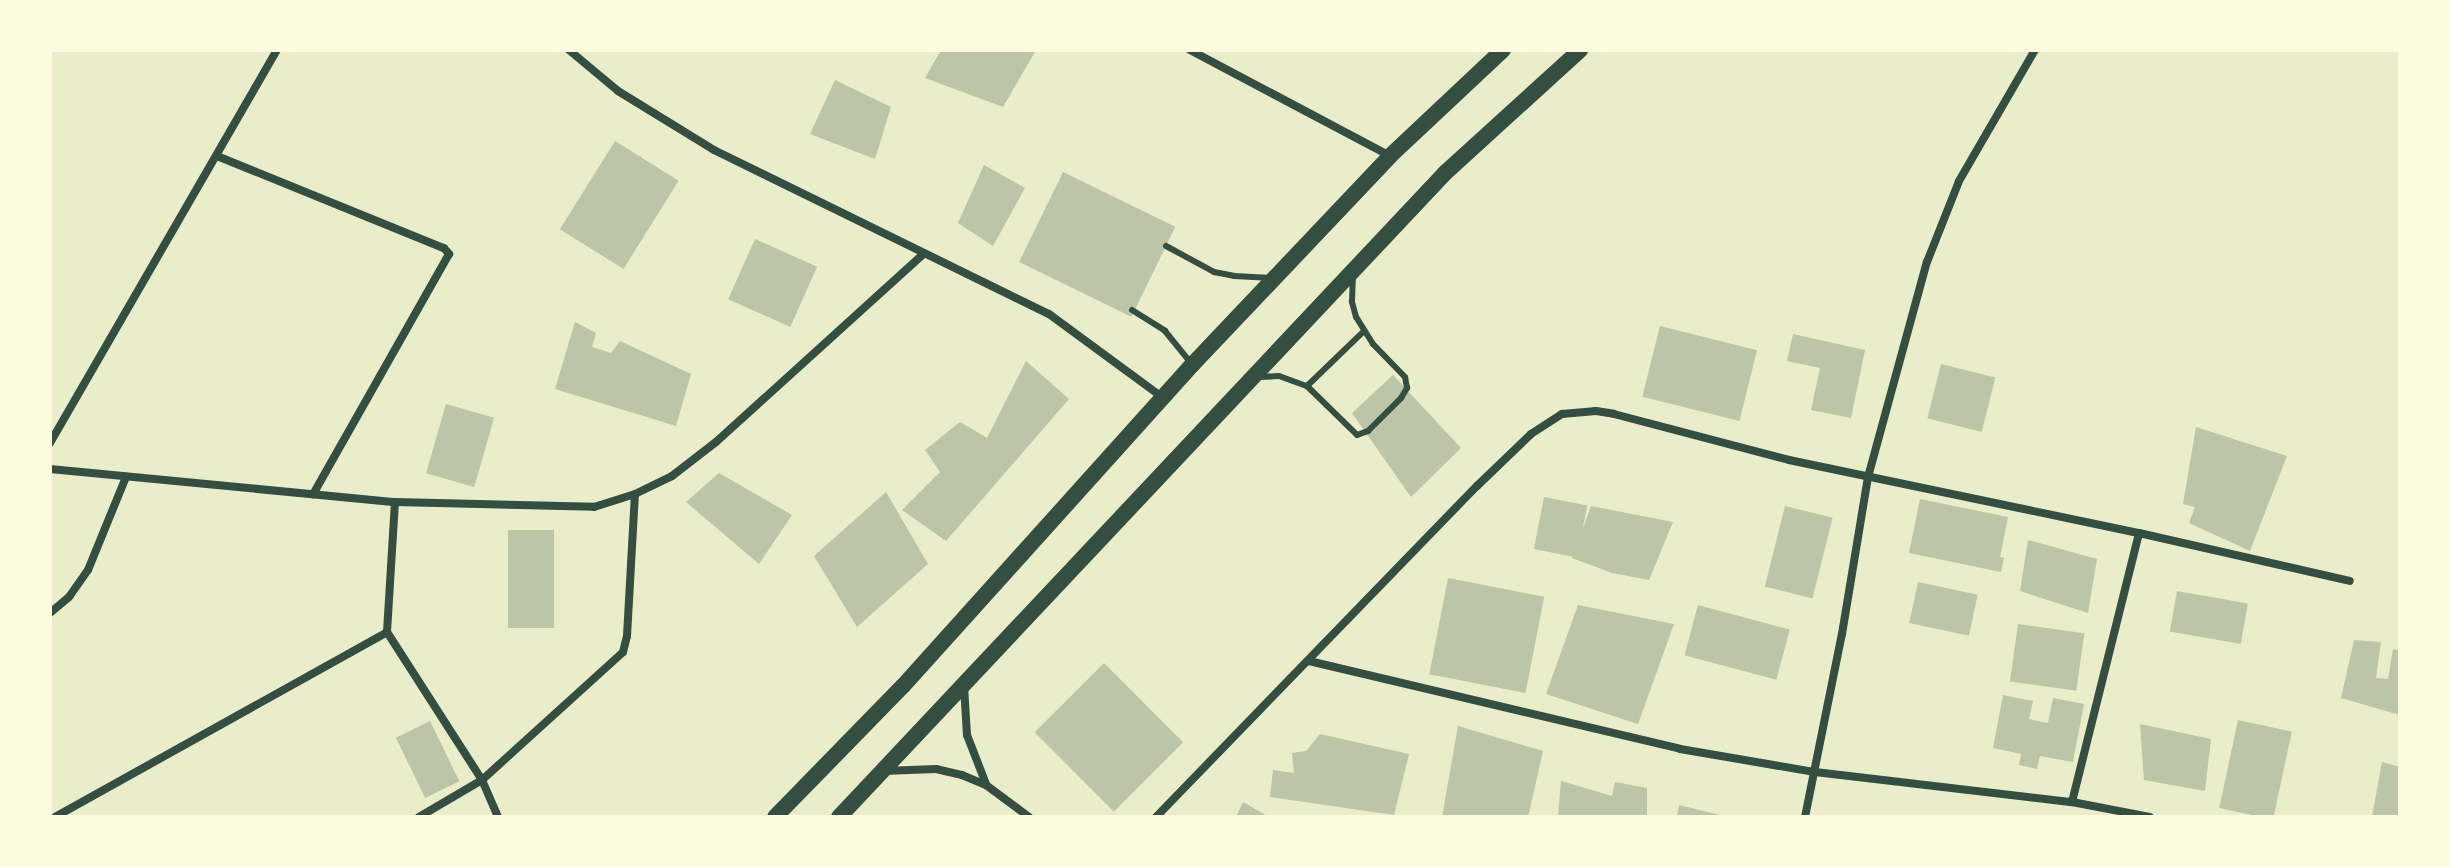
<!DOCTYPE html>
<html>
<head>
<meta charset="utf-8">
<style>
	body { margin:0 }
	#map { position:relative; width:2450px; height:867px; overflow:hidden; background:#e9edc9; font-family:Montserrat,sans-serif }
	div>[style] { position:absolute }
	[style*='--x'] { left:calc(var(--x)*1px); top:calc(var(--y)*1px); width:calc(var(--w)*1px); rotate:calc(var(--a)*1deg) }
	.building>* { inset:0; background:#bcc5a7; transform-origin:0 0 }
	.service>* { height:6px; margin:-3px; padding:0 3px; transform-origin:3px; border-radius:3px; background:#344e41 }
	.minor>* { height:8px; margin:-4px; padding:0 4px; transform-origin:4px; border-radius:4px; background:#344e41 }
	.secondary>* { height:16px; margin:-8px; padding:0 8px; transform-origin:8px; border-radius:8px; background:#344e41 }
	span { translate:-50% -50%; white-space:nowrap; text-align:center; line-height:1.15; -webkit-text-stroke:6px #fefae0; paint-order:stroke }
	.frame { position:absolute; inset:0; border:52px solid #fefae0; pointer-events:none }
</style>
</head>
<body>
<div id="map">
	<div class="building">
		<div style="clip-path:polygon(941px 50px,1036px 50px,1003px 107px,925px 78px)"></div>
		<div style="clip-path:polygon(835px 80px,891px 107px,875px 159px,810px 134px)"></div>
		<div style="left:615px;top:141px;width:75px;height:104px;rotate:32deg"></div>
		<div style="clip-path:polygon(984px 165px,1025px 188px,993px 246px,958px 223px)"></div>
		<div style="left:1063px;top:172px;width:125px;height:100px;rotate:26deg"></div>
		<div style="left:755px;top:239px;width:68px;height:66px;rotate:24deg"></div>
		<div style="clip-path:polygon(575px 322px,596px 333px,592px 347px,611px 353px,620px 341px,691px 374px,676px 426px,555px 389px)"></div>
		<div style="left:1660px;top:326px;width:100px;height:73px;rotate:14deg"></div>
		<div style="clip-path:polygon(1793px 334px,1865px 350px,1851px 418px,1811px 410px,1820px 368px,1787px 361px)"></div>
		<div style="clip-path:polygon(1026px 361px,1069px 399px,946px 541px,902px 510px,940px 472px,925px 450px,960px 422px,987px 438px)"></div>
		<div style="left:1941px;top:364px;width:56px;height:56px;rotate:14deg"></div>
		<div style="clip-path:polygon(1393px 375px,1461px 448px,1411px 497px,1352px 413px)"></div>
		<div style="left:446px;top:404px;width:50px;height:72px;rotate:16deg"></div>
		<div style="clip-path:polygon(2196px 427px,2287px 456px,2250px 551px,2189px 523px,2195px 507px,2183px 504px)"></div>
		<div style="clip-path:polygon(719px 473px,792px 515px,759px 564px,686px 502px)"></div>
		<div style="clip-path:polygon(886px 492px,928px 564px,857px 627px,814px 556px)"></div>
		<div style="left:1544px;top:497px;width:44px;height:53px;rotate:11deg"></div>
		<div style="clip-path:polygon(1920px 499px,2008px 517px,2000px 557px,2004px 558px,2001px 572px,1909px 553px)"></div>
		<div style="clip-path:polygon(1591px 506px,1673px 522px,1649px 580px,1612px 573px,1572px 558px)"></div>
		<div style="left:1785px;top:506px;width:49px;height:83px;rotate:14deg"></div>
		<div style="left:508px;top:530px;width:46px;height:98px"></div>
		<div style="clip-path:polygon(2028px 540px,2097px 559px,2088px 613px,2020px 591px)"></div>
		<div style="left:1448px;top:578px;width:98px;height:98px;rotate:11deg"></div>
		<div style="left:1918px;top:582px;width:61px;height:42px;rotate:12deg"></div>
		<div style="left:2177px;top:591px;width:72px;height:41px;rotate:10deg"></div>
		<div style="clip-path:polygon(1578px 605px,1674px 624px,1638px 724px,1546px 694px)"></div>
		<div style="left:1698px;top:605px;width:95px;height:52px;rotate:15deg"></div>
		<div style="left:2018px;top:624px;width:67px;height:58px;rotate:8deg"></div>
		<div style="clip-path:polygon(2354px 640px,2381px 642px,2376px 678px,2388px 679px,2393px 649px,2400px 650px,2400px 715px,2341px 698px)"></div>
		<div style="left:1104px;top:663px;width:112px;height:98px;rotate:45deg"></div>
		<div style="clip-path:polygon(2003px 695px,2033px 701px,2029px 719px,2048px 723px,2053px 698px,2084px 704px,2073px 762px,2040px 756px,2037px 769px,2019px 765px,2021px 754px,1993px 748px)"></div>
		<div style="left:2238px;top:720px;width:55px;height:90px;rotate:12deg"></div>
		<div style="left:430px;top:721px;width:67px;height:38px;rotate:64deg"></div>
		<div style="clip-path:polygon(2140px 724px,2211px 739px,2205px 791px,2144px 780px)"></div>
		<div style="clip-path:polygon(1458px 726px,1543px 751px,1528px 817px,1442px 817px)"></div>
		<div style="clip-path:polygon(1320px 734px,1409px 754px,1394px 815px,1270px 797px,1273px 770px,1294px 773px,1292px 753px,1306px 751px)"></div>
		<div style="clip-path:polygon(2382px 762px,2400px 767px,2400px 817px,2372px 817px)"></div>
		<div style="clip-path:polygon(1561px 781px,1612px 796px,1615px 782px,1647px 788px,1647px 817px,1558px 817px)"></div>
		<div style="clip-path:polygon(1243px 802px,1269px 817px,1236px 817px)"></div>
		<div style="clip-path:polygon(1679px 805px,1724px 816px,1724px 817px,1677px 817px)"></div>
	</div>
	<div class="service">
		<div style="--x:1166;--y:246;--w:55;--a:28.4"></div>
		<div style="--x:1214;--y:272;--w:20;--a:11"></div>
		<div style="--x:1234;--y:276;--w:38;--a:3"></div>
		<div style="--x:1132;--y:310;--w:39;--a:32"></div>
		<div style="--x:1165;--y:331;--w:41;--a:50.9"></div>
		<div style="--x:1260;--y:377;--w:19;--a:-3"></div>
		<div style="--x:1279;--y:376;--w:30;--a:20"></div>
		<div style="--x:1307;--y:386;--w:70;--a:44.4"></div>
		<div style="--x:1357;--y:435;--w:12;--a:-20"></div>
		<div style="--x:1368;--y:431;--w:47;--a:-45"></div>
		<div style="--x:1401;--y:398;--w:12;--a:-59"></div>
		<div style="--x:1407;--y:388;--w:11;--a:-100"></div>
		<div style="--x:1405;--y:377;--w:46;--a:-134.1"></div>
		<div style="--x:1373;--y:344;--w:32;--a:-122"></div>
		<div style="--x:1356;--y:317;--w:16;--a:-105"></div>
		<div style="--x:1352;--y:302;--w:24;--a:-88"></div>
		<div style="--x:1307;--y:386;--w:78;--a:-44"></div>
	</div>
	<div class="minor">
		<div style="--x:569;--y:50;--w:64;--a:39.9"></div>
		<div style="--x:618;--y:91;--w:113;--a:31.6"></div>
		<div style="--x:714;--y:150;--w:373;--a:26.1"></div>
		<div style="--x:1049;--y:314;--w:140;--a:36.3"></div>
		<div style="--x:1190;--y:50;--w:226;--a:27.9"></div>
		<div style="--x:217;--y:156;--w:245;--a:22.1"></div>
		<div style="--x:444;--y:248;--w:8;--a:50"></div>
		<div style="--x:449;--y:254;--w:276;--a:119.5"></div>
		<div style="--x:50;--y:443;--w:454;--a:-60"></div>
		<div style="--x:50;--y:469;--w:347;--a:5.5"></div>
		<div style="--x:395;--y:502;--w:199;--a:1.4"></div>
		<div style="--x:594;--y:507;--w:43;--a:-17.6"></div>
		<div style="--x:635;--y:494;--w:41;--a:-25.9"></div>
		<div style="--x:672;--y:476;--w:56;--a:-37.7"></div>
		<div style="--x:716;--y:442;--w:280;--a:-42.2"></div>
		<div style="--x:50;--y:613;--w:25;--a:-40"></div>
		<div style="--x:69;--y:597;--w:33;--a:-55"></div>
		<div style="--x:88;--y:570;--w:100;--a:-67.8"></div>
		<div style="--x:387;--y:632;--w:176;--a:57.3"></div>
		<div style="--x:482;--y:780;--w:40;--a:66.6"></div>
		<div style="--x:1309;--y:661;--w:381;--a:13.3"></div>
		<div style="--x:1680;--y:749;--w:137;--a:9.7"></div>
		<div style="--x:1815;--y:772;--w:259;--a:6.7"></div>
		<div style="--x:2072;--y:802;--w:79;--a:10.9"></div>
		<div style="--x:964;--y:686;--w:49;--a:86.5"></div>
		<div style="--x:967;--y:735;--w:53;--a:68.8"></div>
		<div style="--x:883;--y:771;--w:53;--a:-2.2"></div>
		<div style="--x:936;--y:769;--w:27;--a:13"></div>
		<div style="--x:962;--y:775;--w:26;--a:23"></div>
		<div style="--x:986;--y:785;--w:54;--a:36.7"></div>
		<div style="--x:2072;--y:802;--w:277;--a:-76"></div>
		<div style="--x:55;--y:817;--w:380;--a:-29.1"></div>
		<div style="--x:387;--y:632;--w:130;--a:-86.5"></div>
		<div style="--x:419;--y:817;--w:73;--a:-30.4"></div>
		<div style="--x:482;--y:780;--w:190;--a:-42.2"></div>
		<div style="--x:623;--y:652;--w:16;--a:-76"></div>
		<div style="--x:627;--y:636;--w:142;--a:-86.8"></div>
		<div style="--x:1156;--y:817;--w:461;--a:-45.9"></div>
		<div style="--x:1477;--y:486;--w:75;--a:-43.9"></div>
		<div style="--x:1531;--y:434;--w:37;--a:-33"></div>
		<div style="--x:1562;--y:414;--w:34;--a:-5"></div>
		<div style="--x:1596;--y:411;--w:18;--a:9"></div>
		<div style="--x:1614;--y:414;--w:181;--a:14.7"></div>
		<div style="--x:1789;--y:460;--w:358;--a:11.8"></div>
		<div style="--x:2139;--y:533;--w:216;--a:12.8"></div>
		<div style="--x:1805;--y:817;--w:187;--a:-78.6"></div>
		<div style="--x:1842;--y:634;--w:159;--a:-80.6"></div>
		<div style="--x:1868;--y:477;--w:223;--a:-74.7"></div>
		<div style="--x:1927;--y:262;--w:87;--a:-68.4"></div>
		<div style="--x:1959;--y:181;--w:151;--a:-59.9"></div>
	</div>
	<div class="secondary">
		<div style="--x:775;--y:817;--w:183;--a:-45.7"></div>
		<div style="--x:903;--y:686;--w:432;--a:-48"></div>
		<div style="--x:1192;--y:365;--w:288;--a:-46.5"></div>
		<div style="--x:1390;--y:156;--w:155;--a:-43.2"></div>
		<div style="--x:839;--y:817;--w:884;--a:-46.74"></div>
		<div style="--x:1445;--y:173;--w:183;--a:-42.3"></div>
	</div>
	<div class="frame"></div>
</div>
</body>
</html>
